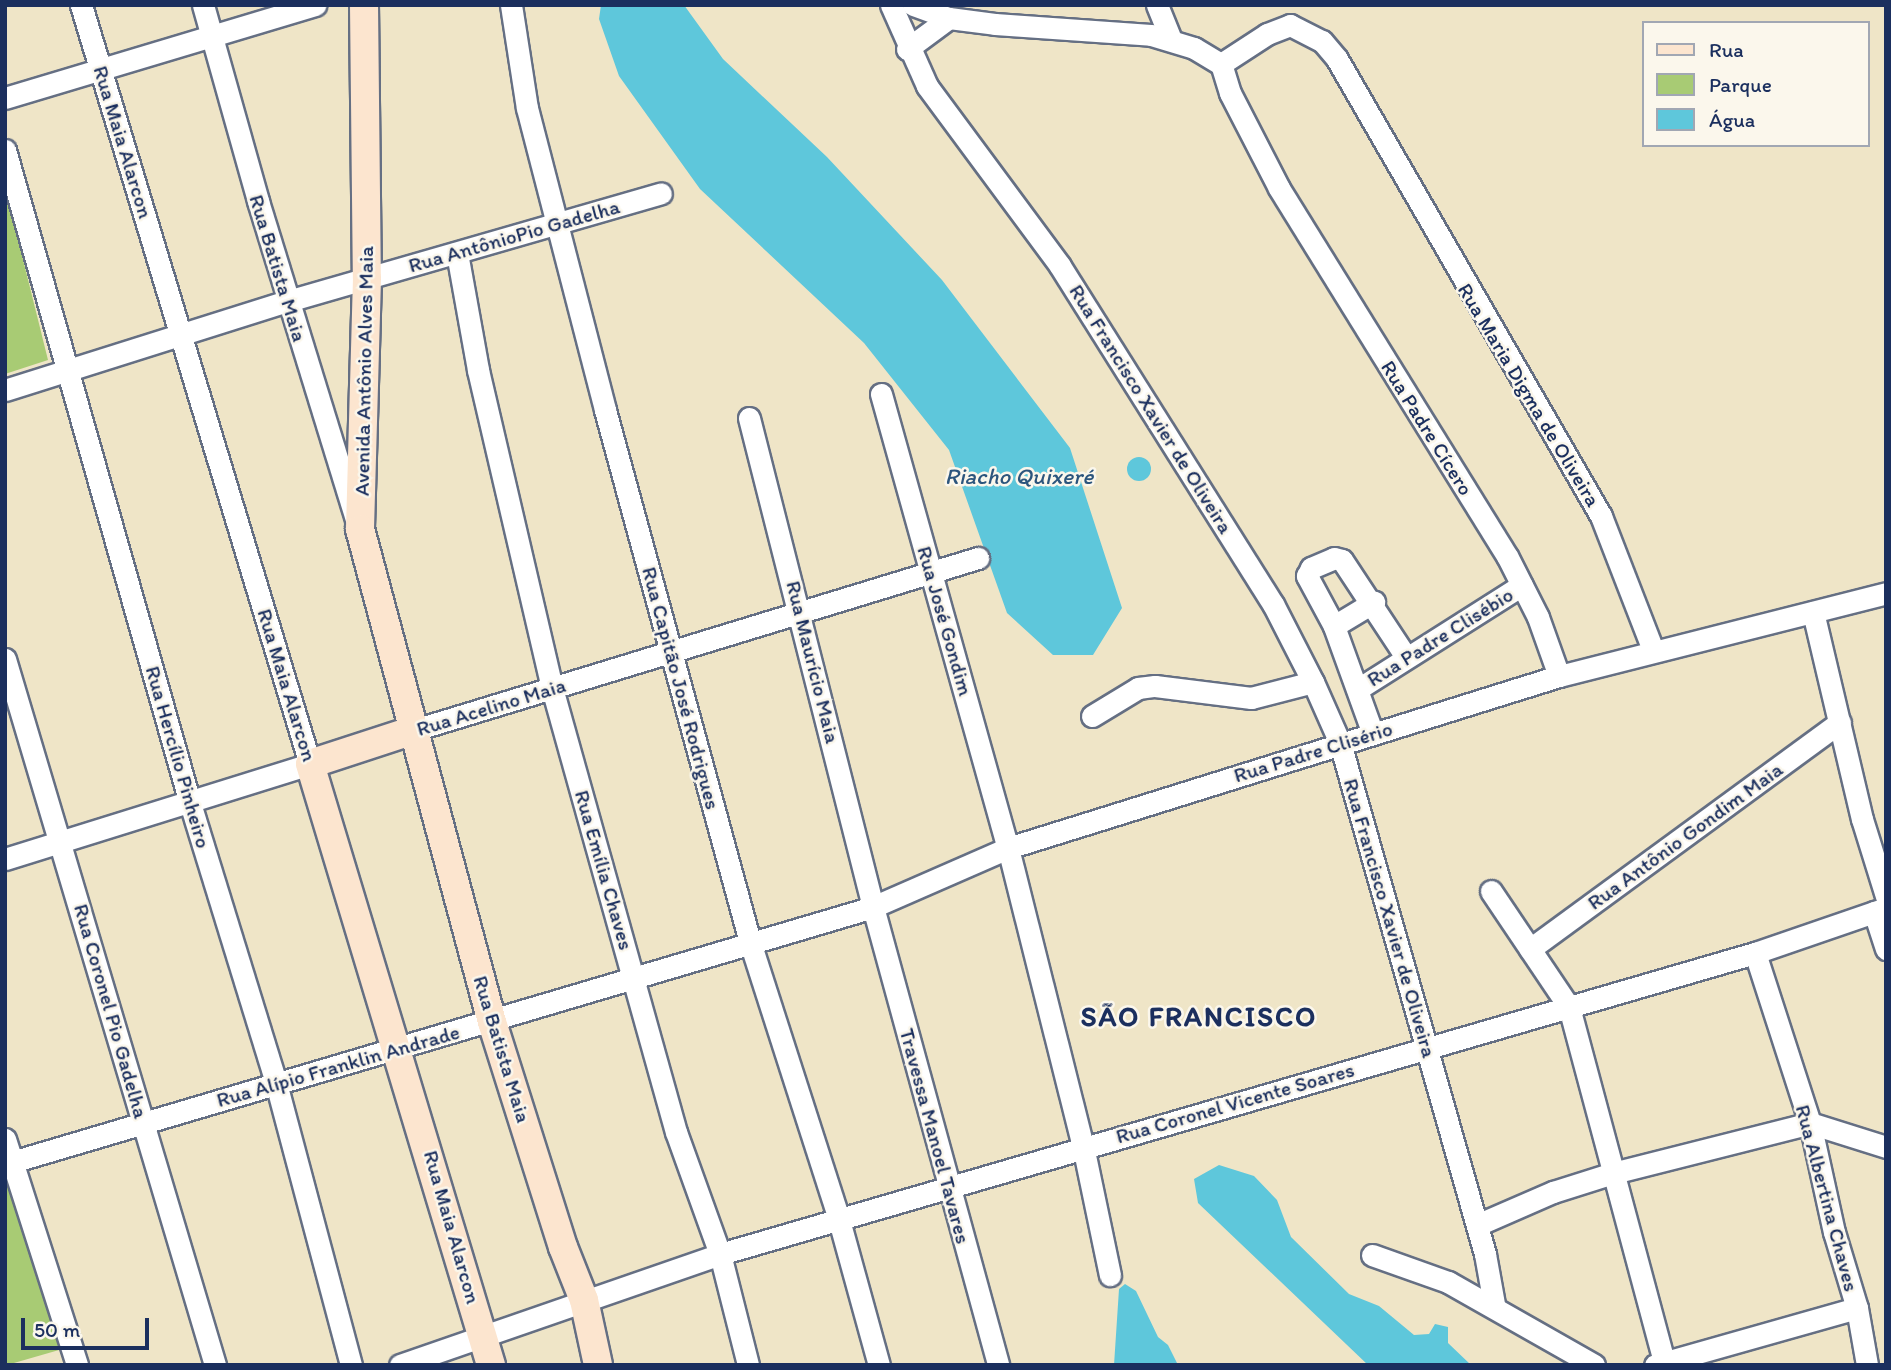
<!DOCTYPE html>
<html>
<head>
<meta charset="utf-8">
<style>
	body { margin:0 }
	#map { position:relative; width:1891px; height:1370px; overflow:hidden; background:#efe5c7; font-family:Itim,sans-serif }
	div>[style] { position:absolute }
	[style*='--x'] { left:calc(var(--x)*1px); top:calc(var(--y)*1px); width:calc(var(--w)*1px); rotate:calc(var(--a)*1deg) }
	.green>* { inset:0; background:#a8cb74 }
	.water>* { inset:0; background:#5ec7db }
	.round { border-radius:50% }
	.roads { filter:drop-shadow(2px 0 #656f83) drop-shadow(-2px 0 #656f83) drop-shadow(0 2px #656f83) drop-shadow(0 -2px #656f83) }
	.street>* { height:21px; margin:-10.5px; padding:0 10.5px; transform-origin:10.5px; border-radius:10.5px; background:#fff }
	.secondary>* { height:28px; margin:-14px; padding:0 14px; transform-origin:14px; border-radius:14px; background:#fce5cf }
	span { translate:-50% -50%; white-space:nowrap; text-align:center; line-height:1.15; -webkit-text-stroke:5px #fbf7ec; paint-order:stroke }
	.street-label { font-size:21px; color:#1b2f5e }
	.water-label { font-size:23px; color:#2c557d; font-style:italic }
	.district-label { font-size:28px; color:#1b2f5e; font-weight:700; letter-spacing:2px }
	.frame { position:absolute; inset:0; border:7px solid #1b2f5e; pointer-events:none }
	.legend { position:absolute; left:1642px; top:21px; width:228px; height:126px; box-sizing:border-box; background:#fbf7ec; border:2px solid #a1a7b3; margin:0; padding:9px 12px; list-style:none; font-size:21px; color:#1b2f5e }
	.legend li { display:flex; align-items:center; gap:14px; height:35px }
	.legend b { width:35px; border:2px solid #a1a7b3 }
	.scale { position:absolute; left:21px; top:1318px; width:128px; height:32px; box-sizing:border-box; border:4px solid #1b2f5e; border-top:0; padding-left:9px; font-size:21px; line-height:24px; white-space:nowrap; color:#1b2f5e; -webkit-text-stroke:5px #fbf7ec; paint-order:stroke }
</style>
</head>
<body>
<div id="map">
	<div class="green">
		<div style="clip-path:polygon(5px 187px,48px 360px,5px 374px)"></div>
		<div style="clip-path:polygon(5px 1179px,66px 1348px,7px 1365px,5px 1365px)"></div>
	</div>
	<div class="water">
		<div style="clip-path:polygon(601px 5px,684px 5px,723px 59px,827px 157px,942px 280px,1070px 448px,1122px 608px,1093px 655px,1053px 655px,1007px 613px,949px 450px,864px 343px,700px 189px,619px 76px,599px 19px)"></div>
		<div class="round" style="left:1127px;top:457px;width:24px;height:24px"></div>
		<div style="clip-path:polygon(1219px 1165px,1254px 1176px,1277px 1200px,1291px 1237px,1349px 1294px,1379px 1306px,1414px 1335px,1429px 1334px,1435px 1324px,1448px 1327px,1448px 1343px,1471px 1365px,1368px 1365px,1198px 1203px,1194px 1179px)"></div>
		<div style="clip-path:polygon(1125px 1284px,1136px 1291px,1158px 1337px,1168px 1345px,1178px 1365px,1114px 1365px,1119px 1289px)"></div>
	</div>
	<div class="roads">
		<div class="street">
			<div style="--x:203;--y:5;--w:204;--a:74.3"></div>
			<div style="--x:258;--y:201;--w:334;--a:72.9"></div>
			<div style="--x:511;--y:5;--w:104;--a:81.2"></div>
			<div style="--x:527;--y:108;--w:312;--a:75.5"></div>
			<div style="--x:605;--y:410;--w:551;--a:74.75"></div>
			<div style="--x:750;--y:942;--w:292;--a:72.2"></div>
			<div style="--x:839;--y:1220;--w:150;--a:74.6"></div>
			<div style="--x:891;--y:5;--w:89;--a:66"></div>
			<div style="--x:927;--y:86;--w:224;--a:53.5"></div>
			<div style="--x:1060;--y:266;--w:400;--a:57.8"></div>
			<div style="--x:1273;--y:604;--w:88;--a:62.9"></div>
			<div style="--x:1313;--y:682;--w:67;--a:66.1"></div>
			<div style="--x:1340;--y:743;--w:531;--a:74.16"></div>
			<div style="--x:1485;--y:1254;--w:51;--a:79.8"></div>
			<div style="--x:913;--y:5;--w:38;--a:20"></div>
			<div style="--x:949;--y:18;--w:46;--a:7.4"></div>
			<div style="--x:995;--y:24;--w:156;--a:4"></div>
			<div style="--x:1151;--y:35;--w:45;--a:16.8"></div>
			<div style="--x:1194;--y:48;--w:31;--a:31"></div>
			<div style="--x:1157;--y:5;--w:37;--a:68"></div>
			<div style="--x:907;--y:49;--w:52;--a:-36.4"></div>
			<div style="--x:5;--y:98;--w:324;--a:-16.7"></div>
			<div style="--x:5;--y:150;--w:679;--a:74.18"></div>
			<div style="--x:190;--y:803;--w:293;--a:72.9"></div>
			<div style="--x:276;--y:1083;--w:292;--a:75.1"></div>
			<div style="--x:457;--y:253;--w:119;--a:79.8"></div>
			<div style="--x:478;--y:370;--w:326;--a:76.9"></div>
			<div style="--x:552;--y:688;--w:461;--a:74.4"></div>
			<div style="--x:676;--y:1132;--w:130;--a:70.2"></div>
			<div style="--x:720;--y:1254;--w:114;--a:75.8"></div>
			<div style="--x:5;--y:390;--w:297;--a:-17.5"></div>
			<div style="--x:288;--y:301;--w:388;--a:-16.1"></div>
			<div style="--x:881;--y:394;--w:471;--a:74.4"></div>
			<div style="--x:1008;--y:848;--w:307;--a:75.9"></div>
			<div style="--x:1083;--y:1146;--w:132;--a:78.2"></div>
			<div style="--x:749;--y:418;--w:504;--a:75.77"></div>
			<div style="--x:873;--y:907;--w:475;--a:74.7"></div>
			<div style="--x:1813;--y:612;--w:213;--a:76.7"></div>
			<div style="--x:1862;--y:819;--w:81;--a:72.7"></div>
			<div style="--x:1334;--y:626;--w:47;--a:-31"></div>
			<div style="--x:5;--y:659;--w:737;--a:73.43"></div>
			<div style="--x:1559;--y:676;--w:63;--a:-109.6"></div>
			<div style="--x:1538;--y:617;--w:68;--a:-116.9"></div>
			<div style="--x:1507;--y:556;--w:433;--a:-121.8"></div>
			<div style="--x:1279;--y:188;--w:107;--a:-117.3"></div>
			<div style="--x:1230;--y:93;--w:30;--a:-107"></div>
			<div style="--x:1221;--y:64;--w:55;--a:-33.1"></div>
			<div style="--x:1267;--y:34;--w:25;--a:-21"></div>
			<div style="--x:1290;--y:25;--w:36;--a:27"></div>
			<div style="--x:1322;--y:41;--w:23;--a:50"></div>
			<div style="--x:1337;--y:59;--w:528;--a:59.99"></div>
			<div style="--x:1601;--y:516;--w:144;--a:68.8"></div>
			<div style="--x:1358;--y:689;--w:194;--a:-32.4"></div>
			<div style="--x:1092;--y:716;--w:54;--a:-31.3"></div>
			<div style="--x:1138;--y:688;--w:17;--a:-7"></div>
			<div style="--x:1155;--y:686;--w:97;--a:7.1"></div>
			<div style="--x:1251;--y:698;--w:64;--a:-14.5"></div>
			<div style="--x:411;--y:731;--w:593;--a:-16.97"></div>
			<div style="--x:1373;--y:734;--w:115;--a:-109.9"></div>
			<div style="--x:1334;--y:626;--w:57;--a:-118.4"></div>
			<div style="--x:1307;--y:576;--w:9;--a:-63"></div>
			<div style="--x:1311;--y:568;--w:25;--a:-23"></div>
			<div style="--x:1334;--y:558;--w:8;--a:14"></div>
			<div style="--x:1342;--y:560;--w:116;--a:56.6"></div>
			<div style="--x:5;--y:859;--w:319;--a:-17.3"></div>
			<div style="--x:310;--y:764;--w:793;--a:-106.79"></div>
			<div style="--x:1491;--y:891;--w:140;--a:56.1"></div>
			<div style="--x:1569;--y:1007;--w:371;--a:75"></div>
			<div style="--x:1874;--y:912;--w:39;--a:72"></div>
			<div style="--x:1530;--y:949;--w:384;--a:-36.2"></div>
			<div style="--x:1755;--y:953;--w:179;--a:72.1"></div>
			<div style="--x:1810;--y:1123;--w:112;--a:77.6"></div>
			<div style="--x:1834;--y:1232;--w:79;--a:73.2"></div>
			<div style="--x:1857;--y:1308;--w:58;--a:80"></div>
			<div style="--x:5;--y:1139;--w:237;--a:72.3"></div>
			<div style="--x:5;--y:1164;--w:905;--a:-16.49"></div>
			<div style="--x:873;--y:907;--w:147;--a:-23.6"></div>
			<div style="--x:1008;--y:848;--w:577;--a:-17.34"></div>
			<div style="--x:1559;--y:676;--w:337;--a:-14.2"></div>
			<div style="--x:1477;--y:1225;--w:83;--a:-23.5"></div>
			<div style="--x:1553;--y:1192;--w:63;--a:-17.6"></div>
			<div style="--x:1613;--y:1173;--w:203;--a:-14.2"></div>
			<div style="--x:1810;--y:1123;--w:80;--a:17.5"></div>
			<div style="--x:1372;--y:1255;--w:81;--a:19.6"></div>
			<div style="--x:1448;--y:1282;--w:168;--a:29.6"></div>
			<div style="--x:400;--y:1365;--w:339;--a:-19.1"></div>
			<div style="--x:720;--y:1254;--w:1078;--a:-16.22"></div>
			<div style="--x:1755;--y:953;--w:139;--a:-19"></div>
			<div style="--x:1655;--y:1365;--w:210;--a:-15.8"></div>
		</div>
		<div class="secondary">
			<div style="--x:364;--y:5;--w:273;--a:89.4"></div>
			<div style="--x:367;--y:278;--w:251;--a:91.6"></div>
			<div style="--x:360;--y:529;--w:510;--a:75.01"></div>
			<div style="--x:492;--y:1022;--w:236;--a:72.5"></div>
			<div style="--x:563;--y:1247;--w:57;--a:68.4"></div>
			<div style="--x:584;--y:1300;--w:66;--a:77.8"></div>
			<div style="--x:411;--y:731;--w:106;--a:161.9"></div>
			<div style="--x:310;--y:764;--w:628;--a:73.24"></div>
		</div>
	</div>
	<div class="street-label">
		<span style="left:123px;top:142px;rotate:73deg">Rua Maia Alarcon</span>
		<span style="left:514px;top:236px;rotate:-16deg">Rua AntônioPio Gadelha</span>
		<span style="left:278px;top:268px;rotate:73deg">Rua Batista Maia</span>
		<span style="left:364px;top:371px;rotate:-89deg">Avenida Antônio Alves Maia</span>
		<span style="left:1529px;top:395px;rotate:59deg">Rua Maria Digma de Oliveira</span>
		<span style="left:1151px;top:409px;rotate:58deg">Rua Francisco Xavier de Oliveira</span>
		<span style="left:1427px;top:428px;rotate:58deg">Rua Padre Cícero</span>
		<span style="left:945px;top:621px;rotate:74deg">Rua José Gondim</span>
		<span style="left:1440px;top:637px;rotate:-32deg">Rua Padre Clisébio</span>
		<span style="left:813px;top:662px;rotate:76deg">Rua Maurício Maia</span>
		<span style="left:287px;top:685px;rotate:73deg">Rua Maia Alarcon</span>
		<span style="left:681px;top:688px;rotate:75deg">Rua Capitão José Rodrigues</span>
		<span style="left:491px;top:707px;rotate:-17deg">Rua Acelino Maia</span>
		<span style="left:1313px;top:752px;rotate:-17deg">Rua Padre Clisério</span>
		<span style="left:178px;top:757px;rotate:74deg">Rua Hercílio Pinheiro</span>
		<span style="left:1685px;top:836px;rotate:-36deg">Rua Antônio Gondim Maia</span>
		<span style="left:604px;top:870px;rotate:74deg">Rua Emília Chaves</span>
		<span style="left:1390px;top:918px;rotate:74deg">Rua Francisco Xavier de Oliveira</span>
		<span style="left:111px;top:1011px;rotate:74deg">Rua Coronel Pio Gadelha</span>
		<span style="left:502px;top:1049px;rotate:73deg">Rua Batista Maia</span>
		<span style="left:338px;top:1066px;rotate:-16deg">Rua Alípio Franklin Andrade</span>
		<span style="left:1235px;top:1103px;rotate:-16deg">Rua Coronel Vicente Soares</span>
		<span style="left:935px;top:1136px;rotate:75deg">Travessa Manoel Tavares</span>
		<span style="left:1827px;top:1198px;rotate:75deg">Rua Albertina Chaves</span>
		<span style="left:452px;top:1227px;rotate:74deg">Rua Maia Alarcon</span>
	</div>
	<div class="water-label">
		<span style="left:1019px;top:476px">Riacho Quixeré</span>
	</div>
	<div class="district-label">
		<span style="left:1199px;top:1016px">SÃO FRANCISCO</span>
	</div>
	<div class="frame"></div>
	<ul class="legend">
	<li><b style="height:9px;background:#fce5cf"></b>Rua</li>
	<li><b style="height:19px;background:#a8cb74"></b>Parque</li>
	<li><b style="height:19px;background:#5ec7db"></b>Água</li>
	</ul>
	<div class="scale">50 m</div>
</div>
</body>
</html>
